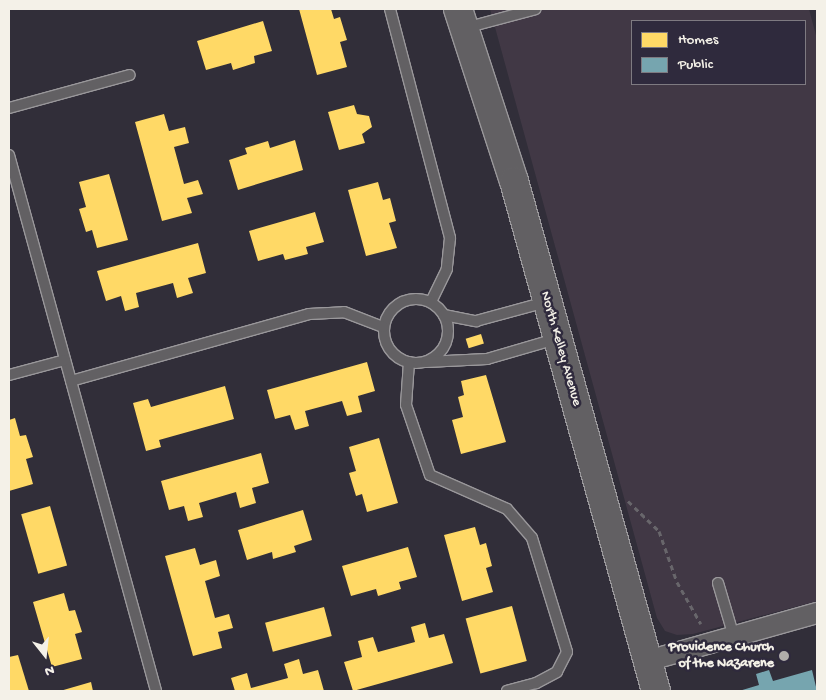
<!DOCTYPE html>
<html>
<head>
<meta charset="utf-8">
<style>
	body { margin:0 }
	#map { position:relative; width:826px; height:700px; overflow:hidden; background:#312e39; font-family:"Gochi Hand",sans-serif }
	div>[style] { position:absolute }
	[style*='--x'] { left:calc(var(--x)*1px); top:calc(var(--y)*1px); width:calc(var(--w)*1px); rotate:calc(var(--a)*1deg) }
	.built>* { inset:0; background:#413845 }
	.homes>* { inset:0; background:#ffd966; transform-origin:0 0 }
	.public>* { inset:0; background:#76a5af }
	.path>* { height:3px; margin-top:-1.5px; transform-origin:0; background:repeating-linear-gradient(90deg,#68666b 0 5px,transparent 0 9px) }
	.roads { filter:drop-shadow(1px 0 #9a989b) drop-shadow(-1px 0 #9a989b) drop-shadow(0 1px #9a989b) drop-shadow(0 -1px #9a989b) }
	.lane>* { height:10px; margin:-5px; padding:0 5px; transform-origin:5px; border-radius:5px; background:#626063 }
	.lane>.ring { margin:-5px; padding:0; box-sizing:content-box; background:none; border:10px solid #626063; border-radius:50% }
	.street>* { height:20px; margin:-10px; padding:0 10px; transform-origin:10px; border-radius:10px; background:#626063 }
	.secondary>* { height:28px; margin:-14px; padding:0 14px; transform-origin:14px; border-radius:14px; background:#626063 }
	.dots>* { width:14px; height:14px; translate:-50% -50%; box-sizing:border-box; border:2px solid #2f2a3d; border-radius:50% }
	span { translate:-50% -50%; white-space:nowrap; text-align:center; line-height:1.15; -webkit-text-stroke:5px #2f2a3d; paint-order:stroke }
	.street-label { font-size:14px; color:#f4f1e8 }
	.poi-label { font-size:14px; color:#f4f1e8; font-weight:700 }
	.right { translate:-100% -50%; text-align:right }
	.frame { position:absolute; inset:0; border:10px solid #f4f1e8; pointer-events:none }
	.legend { position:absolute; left:631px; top:20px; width:175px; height:65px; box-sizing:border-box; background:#2f2a3d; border:1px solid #7e7a81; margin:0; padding:6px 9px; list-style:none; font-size:15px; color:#f4f1e8 }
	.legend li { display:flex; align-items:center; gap:10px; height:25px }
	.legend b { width:25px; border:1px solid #7e7a81 }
	.north { position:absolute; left:20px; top:630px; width:50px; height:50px; -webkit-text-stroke:4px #2f2a3d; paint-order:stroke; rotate:164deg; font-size:14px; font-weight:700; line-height:20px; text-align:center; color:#f4f1e8 }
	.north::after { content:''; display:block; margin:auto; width:18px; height:22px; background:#f4f1e8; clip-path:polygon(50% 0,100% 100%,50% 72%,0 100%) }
</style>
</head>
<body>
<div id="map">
	<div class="built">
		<div style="clip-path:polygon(evenodd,490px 9px,809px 9px,817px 39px,817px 601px,693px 634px,677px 635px,665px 631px,657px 618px,490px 9px,632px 21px,805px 21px,805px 84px,632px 84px,632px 21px)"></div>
	</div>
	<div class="homes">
		<div style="clip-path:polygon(299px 9px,331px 9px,334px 19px,340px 17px,347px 40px,340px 42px,347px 67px,317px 75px)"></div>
		<div style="clip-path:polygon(263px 21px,272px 51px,254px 56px,255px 63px,233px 70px,231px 63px,206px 70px,197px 41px)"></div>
		<div style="clip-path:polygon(354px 105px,357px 114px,369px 116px,372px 127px,362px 134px,365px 143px,339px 150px,328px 112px)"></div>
		<div style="clip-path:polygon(164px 114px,169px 131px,185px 127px,189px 143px,174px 147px,184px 184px,198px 180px,203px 194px,187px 198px,192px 213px,162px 221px,135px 122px)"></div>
		<div style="clip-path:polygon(295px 140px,303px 170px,238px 190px,229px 160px,247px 154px,245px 148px,268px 141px,270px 148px)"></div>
		<div style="clip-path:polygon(109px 174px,128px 240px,97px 248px,92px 230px,86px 232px,79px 209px,86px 207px,79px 182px)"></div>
		<div style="clip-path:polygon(378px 182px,383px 200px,390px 198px,396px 221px,389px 223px,397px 248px,366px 256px,348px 190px)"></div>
		<div style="clip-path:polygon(315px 212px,324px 242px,306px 247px,308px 254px,285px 260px,283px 254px,258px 261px,249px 231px)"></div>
		<div style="clip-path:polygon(198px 243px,206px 273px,188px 278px,193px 293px,177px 298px,173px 283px,136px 293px,139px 307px,125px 311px,121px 296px,106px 301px,97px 271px)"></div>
		<div style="left:481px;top:334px;width:10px;height:16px;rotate:73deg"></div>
		<div style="clip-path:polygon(367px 362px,375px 391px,358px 396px,362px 412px,347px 416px,342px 401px,305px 411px,309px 426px,295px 430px,290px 415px,275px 419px,267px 390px)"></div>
		<div style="clip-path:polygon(486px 375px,506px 442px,461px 454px,452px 420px,463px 417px,458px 397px,464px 395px,461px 381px)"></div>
		<div style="clip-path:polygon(225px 386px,234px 419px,159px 440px,161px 447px,146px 451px,133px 403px,148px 399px,151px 407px)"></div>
		<div style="clip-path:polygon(15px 418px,20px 436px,26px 435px,33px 457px,26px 459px,33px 484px,9px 491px,9px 420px)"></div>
		<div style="clip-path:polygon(379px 438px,398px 503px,367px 512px,362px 494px,356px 496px,349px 473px,356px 471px,349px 447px)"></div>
		<div style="clip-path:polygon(261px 453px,269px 483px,252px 488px,256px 503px,240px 508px,236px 492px,199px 503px,203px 517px,188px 521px,184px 506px,169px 510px,161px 481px)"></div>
		<div style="left:50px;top:506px;width:62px;height:30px;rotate:74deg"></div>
		<div style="clip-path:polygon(303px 510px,312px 540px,294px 546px,296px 552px,273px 559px,272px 552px,247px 560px,238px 530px)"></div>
		<div style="clip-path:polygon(475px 527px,480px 545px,486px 543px,492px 566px,486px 568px,493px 592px,462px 601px,444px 535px)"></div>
		<div style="clip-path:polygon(408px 547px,417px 577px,399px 582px,401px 589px,378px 596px,376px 589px,351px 596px,342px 566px)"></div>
		<div style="clip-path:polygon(195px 548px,200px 565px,216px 560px,220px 576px,205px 581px,215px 618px,229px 614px,233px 628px,218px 632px,222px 648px,193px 656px,165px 556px)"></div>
		<div style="clip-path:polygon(64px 593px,69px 611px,75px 610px,82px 632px,75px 634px,82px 659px,52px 667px,33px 602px)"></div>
		<div style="left:512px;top:606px;width:57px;height:48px;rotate:75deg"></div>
		<div style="left:324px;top:607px;width:30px;height:61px;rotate:75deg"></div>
		<div style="clip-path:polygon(425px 623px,429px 638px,444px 634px,453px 663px,353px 691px,344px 662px,362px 657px,358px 641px,373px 637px,378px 652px,415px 642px,411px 627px)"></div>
		<div style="clip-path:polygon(18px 655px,29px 691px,9px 691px,9px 657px)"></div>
		<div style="clip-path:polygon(299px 659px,303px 674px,318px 670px,324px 691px,235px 691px,231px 678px,247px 673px,251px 688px,288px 678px,284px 664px)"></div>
		<div style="clip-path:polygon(91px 682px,93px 691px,60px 691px)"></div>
	</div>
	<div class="public">
		<div style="clip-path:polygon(769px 670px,773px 681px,812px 670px,817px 691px,739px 691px,759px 685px,756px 674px)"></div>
	</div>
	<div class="path">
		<div style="--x:628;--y:501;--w:43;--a:44.1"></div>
		<div style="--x:659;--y:531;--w:54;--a:70.6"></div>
		<div style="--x:677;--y:582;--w:48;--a:60.3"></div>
	</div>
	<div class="roads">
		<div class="lane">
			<div style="--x:390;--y:9;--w:237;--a:75.3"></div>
			<div style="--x:450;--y:238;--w:31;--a:96"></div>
			<div style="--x:447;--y:269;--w:37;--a:116"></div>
			<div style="--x:465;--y:28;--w:73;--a:-15"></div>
			<div style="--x:9;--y:108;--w:125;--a:-15.3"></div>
			<div style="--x:9;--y:155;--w:556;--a:74.66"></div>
			<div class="ring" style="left:384px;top:299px;width:54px;height:54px"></div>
			<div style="--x:444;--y:315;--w:33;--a:11"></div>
			<div style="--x:476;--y:321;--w:73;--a:-15.2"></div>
			<div style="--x:409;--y:362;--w:43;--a:94"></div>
			<div style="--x:406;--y:405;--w:74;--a:71.1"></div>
			<div style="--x:430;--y:475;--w:84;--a:23.8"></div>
			<div style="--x:507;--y:509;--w:38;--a:49"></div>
			<div style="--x:532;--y:538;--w:119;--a:72.9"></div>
			<div style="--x:567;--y:652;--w:22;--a:117"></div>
			<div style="--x:557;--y:672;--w:24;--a:152"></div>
			<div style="--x:536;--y:683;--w:30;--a:165"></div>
			<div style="--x:426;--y:362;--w:61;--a:-2.8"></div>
			<div style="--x:487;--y:359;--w:72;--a:-16.2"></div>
			<div style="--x:9;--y:375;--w:58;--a:-15"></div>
			<div style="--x:71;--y:381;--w:247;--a:-15.7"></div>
			<div style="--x:309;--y:314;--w:35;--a:-3"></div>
			<div style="--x:344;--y:312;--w:42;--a:21"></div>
			<div style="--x:718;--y:583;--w:56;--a:73.5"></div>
		</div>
		<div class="street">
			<div style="--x:647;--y:661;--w:177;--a:-15.8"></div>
		</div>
		<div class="secondary">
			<div style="--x:458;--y:9;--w:181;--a:72"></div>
			<div style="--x:514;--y:181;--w:529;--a:74.44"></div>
		</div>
	</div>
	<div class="dots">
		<div style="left:784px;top:656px;background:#b0adab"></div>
	</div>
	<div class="street-label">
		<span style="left:560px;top:349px;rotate:74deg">North Kelley Avenue</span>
	</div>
	<div class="poi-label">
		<span class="right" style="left:774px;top:656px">Providence Church<br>of the Nazarene</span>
	</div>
	<div class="frame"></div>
	<ul class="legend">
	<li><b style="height:14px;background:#ffd966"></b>Homes</li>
	<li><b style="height:14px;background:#76a5af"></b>Public</li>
	</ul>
	<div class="north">N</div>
</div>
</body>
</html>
